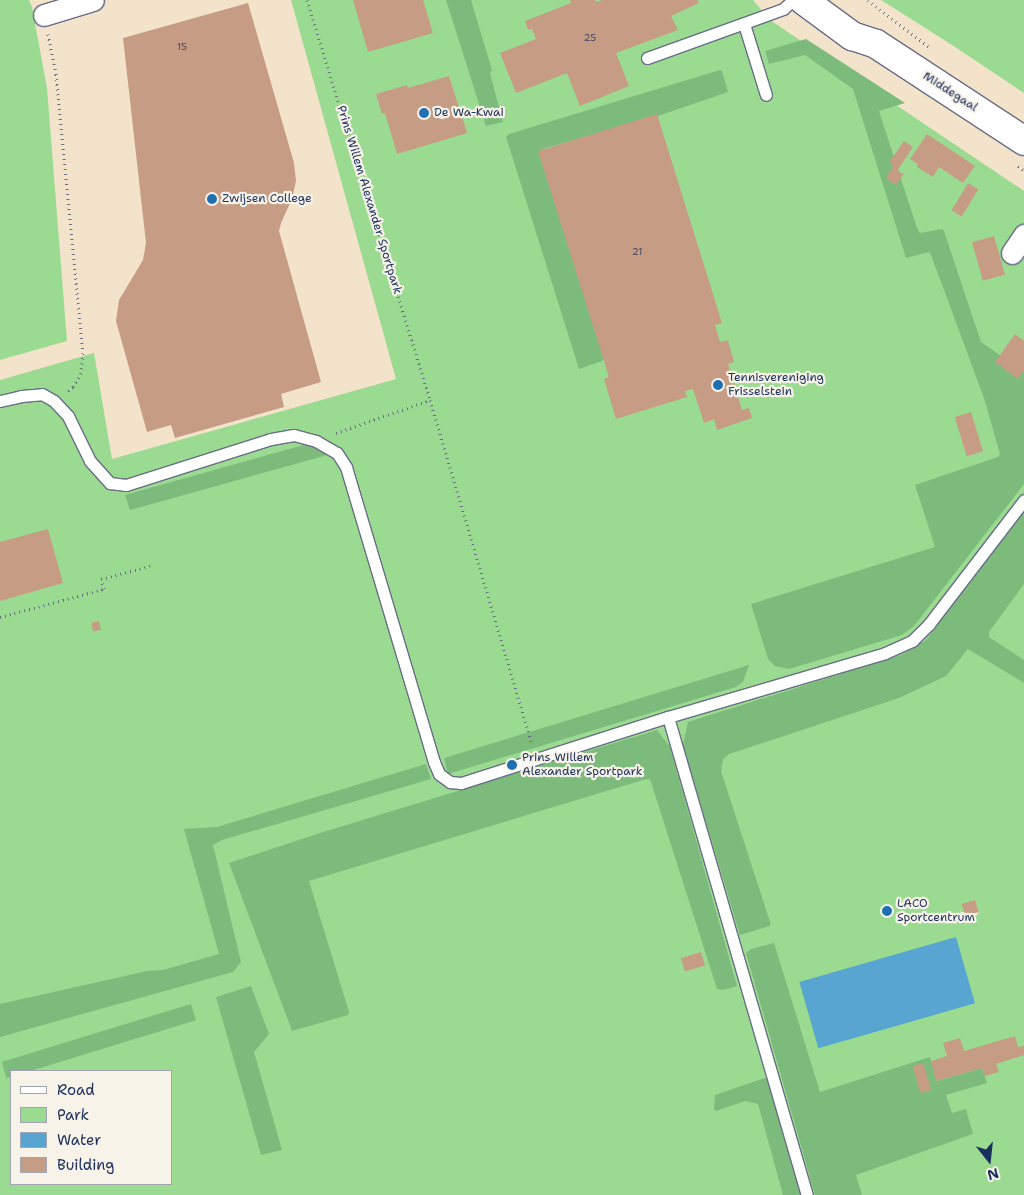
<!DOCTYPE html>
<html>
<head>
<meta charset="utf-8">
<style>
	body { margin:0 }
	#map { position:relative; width:1024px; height:1195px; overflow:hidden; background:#f4e3cb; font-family:"Shantell Sans",sans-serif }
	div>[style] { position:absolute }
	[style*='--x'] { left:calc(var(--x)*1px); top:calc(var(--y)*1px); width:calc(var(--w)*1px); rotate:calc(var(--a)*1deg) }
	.green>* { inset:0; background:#9bdb91 }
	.forest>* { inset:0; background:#7cbb7b; transform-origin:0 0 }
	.water>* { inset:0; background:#57a5d0; transform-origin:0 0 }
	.building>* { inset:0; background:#c69c84; transform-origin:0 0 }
	.path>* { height:3px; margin-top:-1.5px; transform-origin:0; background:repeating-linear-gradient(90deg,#676e84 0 1px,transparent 0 5px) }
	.roads { filter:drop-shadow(1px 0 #676e84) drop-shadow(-1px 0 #676e84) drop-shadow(0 1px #676e84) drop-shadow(0 -1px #676e84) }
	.lane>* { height:11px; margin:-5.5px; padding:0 5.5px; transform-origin:5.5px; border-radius:5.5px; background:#fff }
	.street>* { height:21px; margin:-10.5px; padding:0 10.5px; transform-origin:10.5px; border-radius:10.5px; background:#fff }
	.secondary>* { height:28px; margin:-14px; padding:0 14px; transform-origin:14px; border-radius:14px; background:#fff }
	.dots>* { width:14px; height:14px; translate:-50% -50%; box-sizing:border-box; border:2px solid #f7f3e8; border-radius:50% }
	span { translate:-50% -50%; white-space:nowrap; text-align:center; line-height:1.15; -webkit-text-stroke:4.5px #f7f3e8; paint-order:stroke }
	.number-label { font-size:10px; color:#464a68 }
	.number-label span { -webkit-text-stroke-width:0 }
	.street-label { font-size:12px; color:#1b2f5e }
	.poi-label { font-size:12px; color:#1b2f5e }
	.left { translate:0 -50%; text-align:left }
	.legend { position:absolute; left:10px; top:1070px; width:162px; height:115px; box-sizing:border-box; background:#f7f3e8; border:1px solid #9fa5b1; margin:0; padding:6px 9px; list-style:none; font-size:15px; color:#1b2f5e }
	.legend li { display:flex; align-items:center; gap:10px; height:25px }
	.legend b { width:25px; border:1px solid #9fa5b1 }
	.north { position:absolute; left:964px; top:1135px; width:50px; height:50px; -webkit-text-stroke:4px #f7f3e8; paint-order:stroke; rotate:164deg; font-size:14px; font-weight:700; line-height:20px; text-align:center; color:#1b2f5e }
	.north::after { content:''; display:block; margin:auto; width:18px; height:22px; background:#1b2f5e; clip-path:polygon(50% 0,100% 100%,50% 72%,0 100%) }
</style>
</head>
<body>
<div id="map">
	<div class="green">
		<div style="clip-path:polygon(0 0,29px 0,32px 7px,47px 88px,67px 341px,0 360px)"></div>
		<div style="clip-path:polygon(evenodd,291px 0,753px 0,770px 20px,1024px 191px,1024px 1195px,0 1195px,0 380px,94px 353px,112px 459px,396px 379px,291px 0,11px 1071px,171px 1071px,171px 1184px,11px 1184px,11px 1071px)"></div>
		<div style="clip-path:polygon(881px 0,1024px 0,1024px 93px,949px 43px)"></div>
	</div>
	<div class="forest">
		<div style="clip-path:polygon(446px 0,471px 0,492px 70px,490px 73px,503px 122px,486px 126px)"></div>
		<div style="clip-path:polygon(806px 39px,905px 103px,879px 111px,917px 228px,920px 233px,942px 229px,944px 231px,981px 342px,1024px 372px,1024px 484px,914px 626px,902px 635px,789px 669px,775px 666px,768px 659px,751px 604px,935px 547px,915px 485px,998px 457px,1000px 454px,984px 398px,931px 255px,929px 252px,906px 258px,853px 89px,805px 55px,769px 64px,765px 51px)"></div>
		<div style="clip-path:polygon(720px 70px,722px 71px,728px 92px,661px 115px,542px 149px,606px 357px,602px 361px,579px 369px,506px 137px,509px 134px)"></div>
		<div style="clip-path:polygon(321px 443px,331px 454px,130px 510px,125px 495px,307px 444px)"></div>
		<div style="clip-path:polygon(1024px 511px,1024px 584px,989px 632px,989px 637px,1024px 660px,1024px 683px,968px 649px,946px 676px,899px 698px,729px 754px,723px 759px,721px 771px,770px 922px,770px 926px,740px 935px,683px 745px,688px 722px,901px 655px,926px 640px)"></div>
		<div style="clip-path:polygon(749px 665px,743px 682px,736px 687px,448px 774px,444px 758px)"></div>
		<div style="clip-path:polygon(657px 730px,670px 747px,737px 986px,723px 990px,717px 989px,650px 779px,643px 780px,309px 881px,349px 1012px,348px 1015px,292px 1031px,229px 863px,320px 833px)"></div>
		<div style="clip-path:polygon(426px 764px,431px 779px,222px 840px,213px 845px,241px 962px,233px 972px,0 1037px,0 1004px,147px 971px,163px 970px,219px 954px,184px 829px,217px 827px)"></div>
		<div style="clip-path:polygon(774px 943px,820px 1092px,930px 1057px,937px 1081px,982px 1068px,987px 1083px,946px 1095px,952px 1113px,966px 1109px,973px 1134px,856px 1175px,862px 1195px,815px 1195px,746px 953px,751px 949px)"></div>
		<div style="clip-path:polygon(251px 986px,269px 1034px,254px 1052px,282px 1150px,261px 1155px,216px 997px)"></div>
		<div style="left:191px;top:1004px;width:17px;height:198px;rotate:73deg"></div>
		<div style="clip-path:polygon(768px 1077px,802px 1195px,783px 1195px,758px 1104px,745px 1101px,716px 1111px,714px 1109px,715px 1095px)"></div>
	</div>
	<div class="water">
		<div style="left:956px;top:937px;width:69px;height:163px;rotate:74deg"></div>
	</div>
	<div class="building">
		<div style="clip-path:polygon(353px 0,423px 0,433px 33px,368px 52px)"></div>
		<div style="clip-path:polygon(570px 0,595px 0,596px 2px,602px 0,697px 0,699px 3px,671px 16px,678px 30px,616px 53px,629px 86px,580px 106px,567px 73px,516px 93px,500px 53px,536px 39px,532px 29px,528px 30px,525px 21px,571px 3px)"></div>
		<div style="clip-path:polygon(248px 3px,294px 163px,296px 181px,292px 199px,281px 223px,279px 231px,321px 382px,281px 394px,284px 407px,175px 438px,171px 425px,147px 432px,116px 321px,119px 300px,143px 260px,146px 243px,123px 38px)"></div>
		<div style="clip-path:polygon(449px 76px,467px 133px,397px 154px,385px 113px,382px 114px,376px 94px,407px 85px,408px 88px)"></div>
		<div style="clip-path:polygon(657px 114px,722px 323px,715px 325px,720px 342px,728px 340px,734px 362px,728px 364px,742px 410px,749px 408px,752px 418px,717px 430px,714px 419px,704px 423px,693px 389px,685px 391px,687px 397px,616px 419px,604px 379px,609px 377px,538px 151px)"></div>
		<div style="clip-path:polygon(927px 134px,975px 166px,963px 183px,939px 167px,933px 177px,917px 167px,918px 164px,910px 159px)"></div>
		<div style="clip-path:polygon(904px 141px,913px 147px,897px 171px,904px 174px,896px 185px,886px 178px,893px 167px,890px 161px)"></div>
		<div style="left:968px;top:183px;width:12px;height:32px;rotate:31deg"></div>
		<div style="left:994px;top:236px;width:40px;height:23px;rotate:74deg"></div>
		<div style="clip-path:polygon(1015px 334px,1024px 341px,1024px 370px,1018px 379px,995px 362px)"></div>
		<div style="left:971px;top:412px;width:41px;height:17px;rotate:73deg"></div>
		<div style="clip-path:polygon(48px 529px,63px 583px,0 601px,0 542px)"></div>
		<div style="left:99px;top:621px;width:9px;height:8px;rotate:77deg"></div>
		<div style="left:975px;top:900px;width:14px;height:14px;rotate:73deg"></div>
		<div style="left:701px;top:952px;width:14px;height:21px;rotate:73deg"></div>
		<div style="clip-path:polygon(1015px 1036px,1018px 1047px,1024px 1046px,1024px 1055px,996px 1064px,999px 1072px,985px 1076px,982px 1068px,936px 1081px,931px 1061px,947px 1056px,943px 1043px,960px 1038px,964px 1051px)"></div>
		<div style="left:923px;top:1063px;width:28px;height:11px;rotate:73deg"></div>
	</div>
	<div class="path">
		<div style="--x:307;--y:0;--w:418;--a:72.9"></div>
		<div style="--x:430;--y:400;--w:359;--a:73.5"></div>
		<div style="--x:868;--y:0;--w:76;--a:37.5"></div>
		<div style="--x:48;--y:34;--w:41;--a:78.7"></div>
		<div style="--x:56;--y:74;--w:280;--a:84.5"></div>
		<div style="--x:83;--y:353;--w:20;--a:96"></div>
		<div style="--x:81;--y:373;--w:16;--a:120"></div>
		<div style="--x:73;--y:387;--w:9;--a:144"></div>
		<div style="--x:1018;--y:166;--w:7;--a:34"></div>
		<div style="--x:336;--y:433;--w:100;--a:-19.3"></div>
		<div style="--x:0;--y:617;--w:108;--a:-15.1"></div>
		<div style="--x:104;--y:589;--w:10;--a:-107"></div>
		<div style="--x:101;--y:579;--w:51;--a:-14.9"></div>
	</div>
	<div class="roads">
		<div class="lane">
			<div style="--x:744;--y:24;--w:74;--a:72.8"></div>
			<div style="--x:647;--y:58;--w:145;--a:-19.8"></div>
			<div style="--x:783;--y:9;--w:13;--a:-42"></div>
			<div style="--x:0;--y:401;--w:22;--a:-13"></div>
			<div style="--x:21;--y:396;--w:21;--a:-5"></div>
			<div style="--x:42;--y:394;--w:14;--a:30"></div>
			<div style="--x:54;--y:401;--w:21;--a:47"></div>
			<div style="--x:68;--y:416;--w:50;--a:63.9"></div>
			<div style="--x:90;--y:461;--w:30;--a:48"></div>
			<div style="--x:110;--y:483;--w:16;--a:7"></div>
			<div style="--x:126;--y:485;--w:152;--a:-17.6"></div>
			<div style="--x:271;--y:439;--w:23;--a:-10"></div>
			<div style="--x:294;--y:435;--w:23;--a:15"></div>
			<div style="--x:316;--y:441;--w:24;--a:30"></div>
			<div style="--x:337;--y:453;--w:17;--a:57"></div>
			<div style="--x:346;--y:467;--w:308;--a:73.4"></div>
			<div style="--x:434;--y:762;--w:13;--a:67"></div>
			<div style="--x:439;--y:774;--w:14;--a:36"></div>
			<div style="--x:450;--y:782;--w:11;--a:5"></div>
			<div style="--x:461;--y:783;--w:217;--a:-17.7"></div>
			<div style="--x:668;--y:717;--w:226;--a:-16.4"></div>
			<div style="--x:885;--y:653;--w:30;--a:-24"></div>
			<div style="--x:912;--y:641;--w:24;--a:-45"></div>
			<div style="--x:929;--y:624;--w:156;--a:-52.5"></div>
			<div style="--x:668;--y:717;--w:498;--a:73.8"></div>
		</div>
		<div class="street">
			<div style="--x:44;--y:15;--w:51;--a:-17"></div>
			<div style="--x:1012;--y:253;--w:22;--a:-56"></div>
		</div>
		<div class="secondary">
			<div style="--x:803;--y:0;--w:61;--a:36.3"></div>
			<div style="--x:852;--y:36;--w:25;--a:18"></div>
			<div style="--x:876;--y:44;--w:177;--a:33.2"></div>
		</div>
	</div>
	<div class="dots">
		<div style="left:424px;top:113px;background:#1f6fb2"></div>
		<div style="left:212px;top:199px;background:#1f6fb2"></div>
		<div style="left:718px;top:385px;background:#1f6fb2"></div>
		<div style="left:512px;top:765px;background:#1f6fb2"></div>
		<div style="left:887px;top:911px;background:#1f6fb2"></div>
	</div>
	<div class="number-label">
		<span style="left:590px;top:38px">25</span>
		<span style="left:182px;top:47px">15</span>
		<span style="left:637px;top:252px">21</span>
	</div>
	<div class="street-label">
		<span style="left:950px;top:92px;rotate:33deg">Middegaal</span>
		<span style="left:369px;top:200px;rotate:73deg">Prins Willem Alexander Sportpark</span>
	</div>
	<div class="poi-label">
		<span class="left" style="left:434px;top:113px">De Wa-Kwai</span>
		<span class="left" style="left:222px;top:199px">Zwijsen College</span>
		<span class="left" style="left:728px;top:385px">Tennisvereniging<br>Frisselstein</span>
		<span class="left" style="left:522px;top:765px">Prins Willem<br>Alexander Sportpark</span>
		<span class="left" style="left:897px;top:911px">LACO<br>Sportcentrum</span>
	</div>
	<ul class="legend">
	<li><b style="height:6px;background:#fff"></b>Road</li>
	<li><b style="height:14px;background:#9bdb91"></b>Park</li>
	<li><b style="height:14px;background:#57a5d0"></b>Water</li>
	<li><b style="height:14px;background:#c69c84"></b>Building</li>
	</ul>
	<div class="north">N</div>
</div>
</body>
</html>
